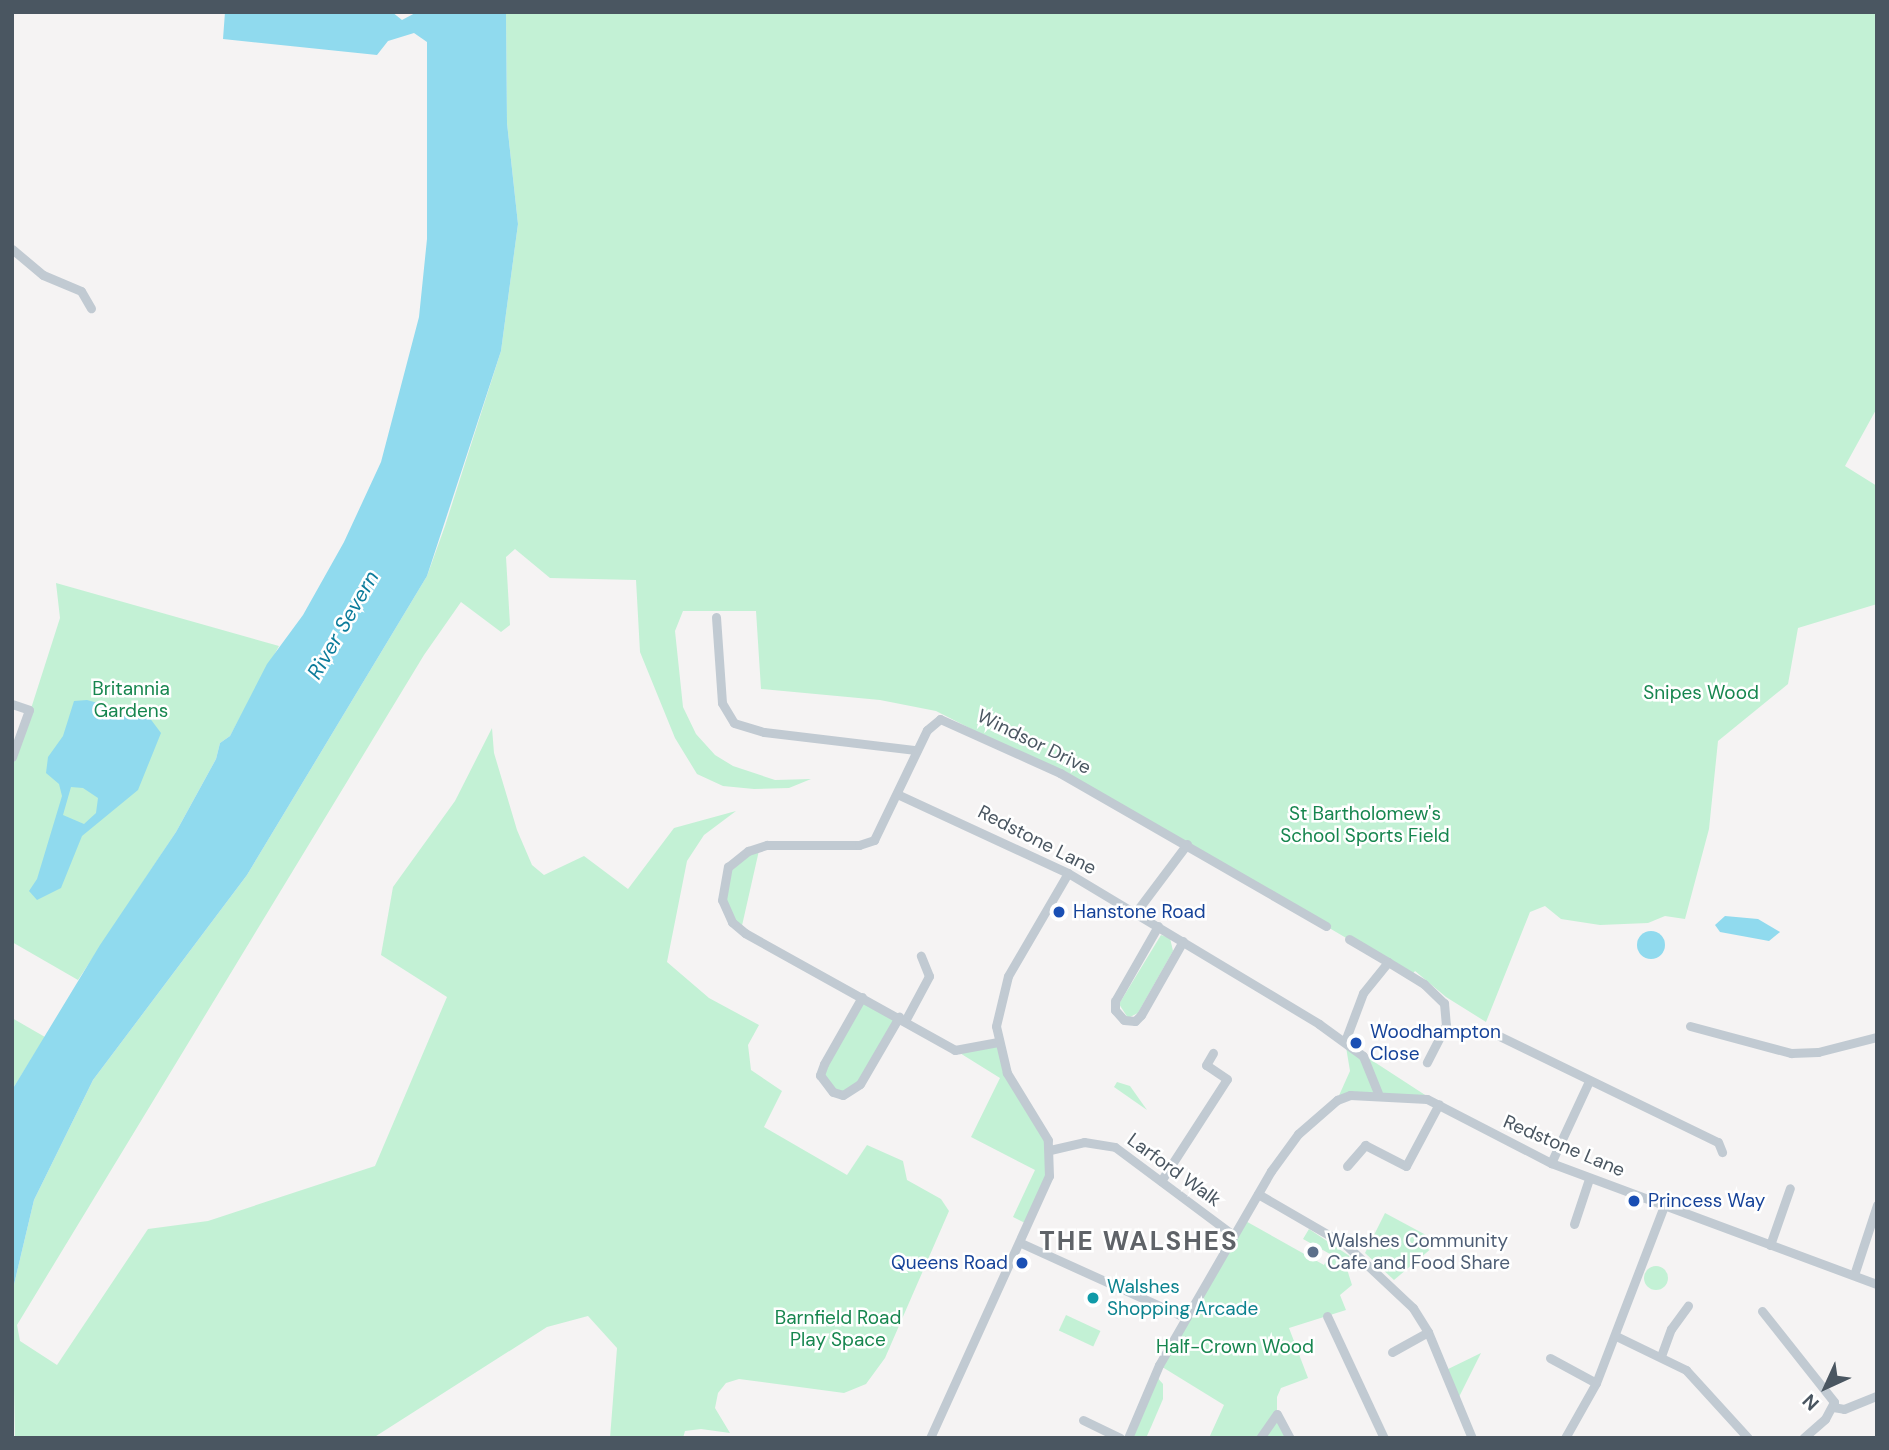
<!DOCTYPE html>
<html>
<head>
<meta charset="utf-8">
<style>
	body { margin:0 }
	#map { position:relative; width:1889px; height:1450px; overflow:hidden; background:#f5f3f3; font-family:"DM Sans",sans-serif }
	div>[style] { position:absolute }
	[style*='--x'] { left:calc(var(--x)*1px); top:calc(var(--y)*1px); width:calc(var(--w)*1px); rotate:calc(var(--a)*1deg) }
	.green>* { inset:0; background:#c3f1d5; transform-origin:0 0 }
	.round { border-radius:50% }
	.water>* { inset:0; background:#90daee }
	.minor>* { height:9px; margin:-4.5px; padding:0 4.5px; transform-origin:4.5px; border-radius:4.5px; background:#c1cad2 }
	.dots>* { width:19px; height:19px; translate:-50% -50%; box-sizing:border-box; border:4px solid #fff; border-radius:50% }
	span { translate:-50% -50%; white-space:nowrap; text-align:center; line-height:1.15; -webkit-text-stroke:5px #fff; paint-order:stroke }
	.park-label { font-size:19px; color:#17864f }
	.street-label { font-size:19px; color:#4a5661 }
	.transit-label { font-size:19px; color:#164399 }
	.left { translate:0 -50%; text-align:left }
	.right { translate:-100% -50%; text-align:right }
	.service-label { font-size:19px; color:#4e5e75 }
	.culture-label { font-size:19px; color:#0d838f }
	.water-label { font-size:21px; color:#0c7c9b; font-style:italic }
	.district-label { font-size:26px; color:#5f6368; font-weight:700; letter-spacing:2px }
	.frame { position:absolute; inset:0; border:14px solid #4a5661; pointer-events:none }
	.north { position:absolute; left:1791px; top:1352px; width:70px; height:70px; -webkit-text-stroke:5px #fff; paint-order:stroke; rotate:225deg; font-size:19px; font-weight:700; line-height:28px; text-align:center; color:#4a5661 }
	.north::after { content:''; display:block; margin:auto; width:24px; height:32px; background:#4a5661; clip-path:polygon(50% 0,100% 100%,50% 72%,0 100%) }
</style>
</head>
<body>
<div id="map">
	<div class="green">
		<div style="clip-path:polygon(506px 12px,1877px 12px,1877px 408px,1845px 466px,1877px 486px,1877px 604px,1798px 628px,1788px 684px,1718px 741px,1709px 829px,1685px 919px,1665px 916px,1648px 923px,1600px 925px,1561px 919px,1545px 906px,1530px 912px,1486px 1022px,1446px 997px,1415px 971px,1411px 976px,1109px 799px,936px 711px,880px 700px,761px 689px,756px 611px,683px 611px,675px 631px,683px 707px,696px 734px,715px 755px,733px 766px,775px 780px,811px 779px,789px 788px,754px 789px,723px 786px,697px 774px,675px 738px,640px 652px,636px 580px,550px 578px,515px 549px,506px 557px,510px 625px,501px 632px,461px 602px,424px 655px,17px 1325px,20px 1341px,57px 1365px,148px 1229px,208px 1221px,375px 1166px,447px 997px,381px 955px,393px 887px,455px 801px,492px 728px,494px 753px,517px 830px,532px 865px,544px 875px,584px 856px,628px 889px,674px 828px,736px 811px,704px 835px,687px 861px,667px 962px,709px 998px,759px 1025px,748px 1045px,751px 1070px,782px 1091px,764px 1127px,847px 1175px,867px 1145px,903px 1161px,907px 1180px,941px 1199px,949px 1211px,885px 1358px,866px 1384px,844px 1393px,739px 1379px,726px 1383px,718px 1393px,715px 1408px,730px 1433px,701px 1429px,685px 1431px,683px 1438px,610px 1438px,617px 1348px,588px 1316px,547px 1327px,373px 1438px,15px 1438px,12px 1293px,34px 1200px,93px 1080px,247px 875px,427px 576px,445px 526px,501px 351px,518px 224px,507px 123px)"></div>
		<div style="clip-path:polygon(56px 583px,279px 646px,230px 736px,220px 743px,216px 759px,176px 832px,78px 980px,12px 942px,12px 768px,60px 618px)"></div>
		<div style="clip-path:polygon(760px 846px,741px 930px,726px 911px,728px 867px)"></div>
		<div style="clip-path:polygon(1161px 935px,1170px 938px,1173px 951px,1138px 1013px,1128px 1018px,1119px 1004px)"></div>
		<div style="clip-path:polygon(862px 997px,899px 1017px,860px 1084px,843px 1095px,825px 1085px,824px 1064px)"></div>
		<div style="clip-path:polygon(12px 1018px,45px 1037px,12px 1090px)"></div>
		<div style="clip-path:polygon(1345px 1041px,1359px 1052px,1439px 1104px,1404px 1095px,1337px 1100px,1350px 1071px)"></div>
		<div style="clip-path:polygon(998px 1042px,1001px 1058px,1039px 1121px,1051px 1164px,1029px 1225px,1013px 1217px,1035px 1170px,971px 1137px,1000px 1078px,955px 1050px)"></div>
		<div style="clip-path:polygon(1117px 1082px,1130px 1086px,1147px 1110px,1114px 1087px)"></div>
		<div style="clip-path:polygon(1385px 1213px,1439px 1242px,1394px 1280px,1365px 1253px)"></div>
		<div style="clip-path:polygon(1242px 1219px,1324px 1265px,1330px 1254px,1303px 1239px,1309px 1229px,1360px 1263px,1346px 1266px,1352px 1285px,1340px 1295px,1346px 1310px,1289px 1328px,1308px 1378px,1281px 1388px,1277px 1397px,1277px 1414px,1290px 1438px,1209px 1438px,1224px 1405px,1159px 1365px)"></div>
		<div class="round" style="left:1644px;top:1266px;width:24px;height:24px"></div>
		<div style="left:1066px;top:1315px;width:38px;height:17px;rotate:25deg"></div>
		<div style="clip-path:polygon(1481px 1353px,1457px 1401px,1444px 1371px)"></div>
		<div style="clip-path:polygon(1155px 1375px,1163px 1384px,1163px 1399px,1151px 1427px,1146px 1438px,1128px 1438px)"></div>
	</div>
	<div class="water">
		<div style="clip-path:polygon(225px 12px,392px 12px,402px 20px,417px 12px,506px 12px,507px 123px,518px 224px,501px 351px,427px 576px,247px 875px,93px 1080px,34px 1200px,12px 1293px,12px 1090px,100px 945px,176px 832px,216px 759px,220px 743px,230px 736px,267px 664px,303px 615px,344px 542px,381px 462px,419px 317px,427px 239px,427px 42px,414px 33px,388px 41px,377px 55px,223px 39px)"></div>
		<div style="clip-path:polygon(evenodd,87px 700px,149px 717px,161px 733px,138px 790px,82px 836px,61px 888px,37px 900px,29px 891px,37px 879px,62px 796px,59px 784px,46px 773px,48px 757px,63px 736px,74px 701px,87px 700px,71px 787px,83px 788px,98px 798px,96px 813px,84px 824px,63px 815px,71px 787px)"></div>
		<div style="clip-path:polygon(1725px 916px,1758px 919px,1780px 932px,1769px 941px,1720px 932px,1715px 925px)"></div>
		<div class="round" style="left:1637px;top:931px;width:28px;height:28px"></div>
	</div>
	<div class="minor">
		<div style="--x:12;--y:249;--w:40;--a:40"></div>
		<div style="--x:43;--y:275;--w:41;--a:22.8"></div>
		<div style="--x:81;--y:291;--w:20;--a:60"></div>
		<div style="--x:716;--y:617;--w:86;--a:86"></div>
		<div style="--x:722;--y:703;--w:23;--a:59"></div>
		<div style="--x:734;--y:723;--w:31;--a:17"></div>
		<div style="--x:764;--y:732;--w:153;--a:6.8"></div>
		<div style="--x:12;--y:704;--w:18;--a:19"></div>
		<div style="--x:29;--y:710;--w:50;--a:109.9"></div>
		<div style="--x:897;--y:794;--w:188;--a:24.8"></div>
		<div style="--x:1068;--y:873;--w:293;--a:31"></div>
		<div style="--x:1319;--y:1024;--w:54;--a:36"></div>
		<div style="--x:1363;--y:1056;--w:40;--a:68"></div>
		<div style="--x:1136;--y:912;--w:85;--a:-53.1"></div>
		<div style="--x:1158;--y:926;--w:86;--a:119.8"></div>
		<div style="--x:1115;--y:1001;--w:9;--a:90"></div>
		<div style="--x:1115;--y:1010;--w:13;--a:48"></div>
		<div style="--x:1124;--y:1020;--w:11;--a:5"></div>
		<div style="--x:1135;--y:1021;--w:8;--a:-45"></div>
		<div style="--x:1141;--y:1015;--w:85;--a:-60.4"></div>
		<div style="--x:1349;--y:939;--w:45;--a:30.5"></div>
		<div style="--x:862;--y:997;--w:77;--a:119.6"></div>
		<div style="--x:824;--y:1064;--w:12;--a:110"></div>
		<div style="--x:820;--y:1075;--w:21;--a:53"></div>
		<div style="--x:833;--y:1092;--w:10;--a:17"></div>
		<div style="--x:843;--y:1095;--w:20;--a:-33"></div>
		<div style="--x:860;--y:1084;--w:78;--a:-59.8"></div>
		<div style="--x:905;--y:1021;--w:51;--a:-61.9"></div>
		<div style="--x:929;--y:976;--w:22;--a:-112"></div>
		<div style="--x:1690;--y:1026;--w:105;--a:15"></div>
		<div style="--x:1791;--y:1053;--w:27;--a:-2"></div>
		<div style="--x:1818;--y:1052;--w:61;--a:-14.3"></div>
		<div style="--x:1489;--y:1031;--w:254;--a:25.9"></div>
		<div style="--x:1718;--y:1142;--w:11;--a:68"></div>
		<div style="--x:1345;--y:1041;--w:51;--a:-69.4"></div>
		<div style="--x:1363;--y:993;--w:40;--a:-51"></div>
		<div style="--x:1388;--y:962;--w:42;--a:31.4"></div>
		<div style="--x:1424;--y:984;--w:28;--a:44"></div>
		<div style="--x:1444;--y:1003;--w:22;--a:85"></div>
		<div style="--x:1446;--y:1025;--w:42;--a:117.2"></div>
		<div style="--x:998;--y:1042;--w:44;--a:169.5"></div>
		<div style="--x:955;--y:1050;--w:240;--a:-150.9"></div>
		<div style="--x:745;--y:933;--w:17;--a:-140"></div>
		<div style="--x:732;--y:922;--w:24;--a:-114"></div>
		<div style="--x:722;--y:900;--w:34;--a:-80"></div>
		<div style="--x:728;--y:867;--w:26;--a:-39"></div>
		<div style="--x:748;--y:851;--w:20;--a:-18"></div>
		<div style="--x:767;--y:845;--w:92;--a:0"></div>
		<div style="--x:859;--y:845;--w:16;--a:-18"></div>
		<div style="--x:874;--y:840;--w:122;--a:-64.3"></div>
		<div style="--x:927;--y:730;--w:17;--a:-40"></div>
		<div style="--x:940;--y:719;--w:132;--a:24.2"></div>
		<div style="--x:1060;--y:773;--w:307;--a:29.9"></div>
		<div style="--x:1050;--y:1150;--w:35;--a:-13"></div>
		<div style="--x:1084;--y:1142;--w:31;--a:9"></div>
		<div style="--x:1115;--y:1147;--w:147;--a:36.7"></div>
		<div style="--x:1551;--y:1163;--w:90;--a:-65.1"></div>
		<div style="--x:1347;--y:1166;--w:28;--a:-49"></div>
		<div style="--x:1365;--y:1145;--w:46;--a:27.1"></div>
		<div style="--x:1406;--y:1166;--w:70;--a:-62"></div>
		<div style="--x:1161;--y:1181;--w:121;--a:-57.1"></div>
		<div style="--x:1227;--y:1079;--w:25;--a:-146"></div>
		<div style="--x:1206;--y:1065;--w:14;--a:-60"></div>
		<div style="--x:1258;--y:1194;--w:102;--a:30.1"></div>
		<div style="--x:1346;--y:1245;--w:92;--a:43.2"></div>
		<div style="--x:1413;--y:1308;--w:28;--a:58"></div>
		<div style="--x:1428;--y:1332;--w:115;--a:67.5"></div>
		<div style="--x:1574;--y:1224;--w:47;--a:-71.6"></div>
		<div style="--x:1021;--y:1243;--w:181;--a:24.4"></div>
		<div style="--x:1770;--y:1245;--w:60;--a:-70.7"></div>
		<div style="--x:1854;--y:1275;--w:74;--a:-71.8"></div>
		<div style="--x:1762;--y:1311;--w:116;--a:51.6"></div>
		<div style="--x:1834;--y:1402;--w:19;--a:118"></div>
		<div style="--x:1825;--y:1419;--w:29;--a:139"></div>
		<div style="--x:1327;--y:1316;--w:135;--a:65"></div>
		<div style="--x:1616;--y:1336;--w:78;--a:25.9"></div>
		<div style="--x:1686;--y:1370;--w:92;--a:47.6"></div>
		<div style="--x:1392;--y:1352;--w:41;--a:-29.1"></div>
		<div style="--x:1661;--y:1356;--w:29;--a:-70"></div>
		<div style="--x:1671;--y:1329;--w:29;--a:-54"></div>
		<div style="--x:1550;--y:1358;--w:52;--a:28.5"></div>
		<div style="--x:1833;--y:1407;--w:11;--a:10"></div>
		<div style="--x:1844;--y:1409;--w:35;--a:-22"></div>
		<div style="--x:1083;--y:1420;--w:41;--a:25.9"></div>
		<div style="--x:930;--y:1438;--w:288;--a:-65.6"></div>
		<div style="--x:1049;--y:1176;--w:36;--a:-92"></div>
		<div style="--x:1048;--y:1140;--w:79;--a:-121.5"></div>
		<div style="--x:1007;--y:1073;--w:48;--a:-103.2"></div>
		<div style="--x:996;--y:1026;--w:51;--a:-76.5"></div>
		<div style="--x:1008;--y:976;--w:119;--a:-59.8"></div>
		<div style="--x:1128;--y:1438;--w:79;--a:-67"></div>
		<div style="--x:1159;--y:1365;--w:224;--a:-60"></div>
		<div style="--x:1271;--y:1171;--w:46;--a:-53.9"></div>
		<div style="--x:1298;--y:1134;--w:52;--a:-41.1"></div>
		<div style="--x:1337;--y:1100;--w:14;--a:-21"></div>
		<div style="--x:1350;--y:1095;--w:77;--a:3"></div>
		<div style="--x:1427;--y:1099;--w:140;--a:27.3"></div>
		<div style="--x:1551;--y:1163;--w:348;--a:20.4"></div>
		<div style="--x:1260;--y:1438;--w:29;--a:-55"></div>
		<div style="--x:1277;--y:1414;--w:27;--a:62"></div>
		<div style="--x:1565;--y:1438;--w:63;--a:-60.6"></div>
		<div style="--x:1596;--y:1383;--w:190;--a:-69"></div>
	</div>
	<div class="dots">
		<div style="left:1059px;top:912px;background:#1a4fb4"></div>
		<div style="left:1356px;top:1043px;background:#1a4fb4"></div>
		<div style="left:1634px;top:1201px;background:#1a4fb4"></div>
		<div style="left:1313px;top:1252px;background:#5c6f8a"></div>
		<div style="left:1022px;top:1263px;background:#1a4fb4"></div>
		<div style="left:1093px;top:1298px;background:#0f9aa8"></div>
	</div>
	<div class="park-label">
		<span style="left:131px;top:700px">Britannia<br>Gardens</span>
		<span style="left:1701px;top:693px">Snipes Wood</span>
		<span style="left:1365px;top:825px">St Bartholomew's<br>School Sports Field</span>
		<span style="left:838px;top:1329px">Barnfield Road<br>Play Space</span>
		<span style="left:1235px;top:1347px">Half-Crown Wood</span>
	</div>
	<div class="street-label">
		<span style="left:1034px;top:742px;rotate:26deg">Windsor Drive</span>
		<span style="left:1037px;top:840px;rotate:27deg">Redstone Lane</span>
		<span style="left:1564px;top:1146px;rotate:23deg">Redstone Lane</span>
		<span style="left:1174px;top:1170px;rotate:36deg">Larford Walk</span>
	</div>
	<div class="transit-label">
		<span class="left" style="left:1073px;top:912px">Hanstone Road</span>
		<span class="left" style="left:1370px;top:1043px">Woodhampton<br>Close</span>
		<span class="left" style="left:1648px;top:1201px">Princess Way</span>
		<span class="right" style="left:1008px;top:1263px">Queens Road</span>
	</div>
	<div class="service-label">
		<span class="left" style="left:1327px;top:1252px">Walshes Community<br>Cafe and Food Share</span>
	</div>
	<div class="culture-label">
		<span class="left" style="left:1107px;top:1298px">Walshes<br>Shopping Arcade</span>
	</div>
	<div class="water-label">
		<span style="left:343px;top:625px;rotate:-60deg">River Severn</span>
	</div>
	<div class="district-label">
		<span style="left:1139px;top:1242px">THE WALSHES</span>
	</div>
	<div class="frame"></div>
	<div class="north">N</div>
</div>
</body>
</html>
